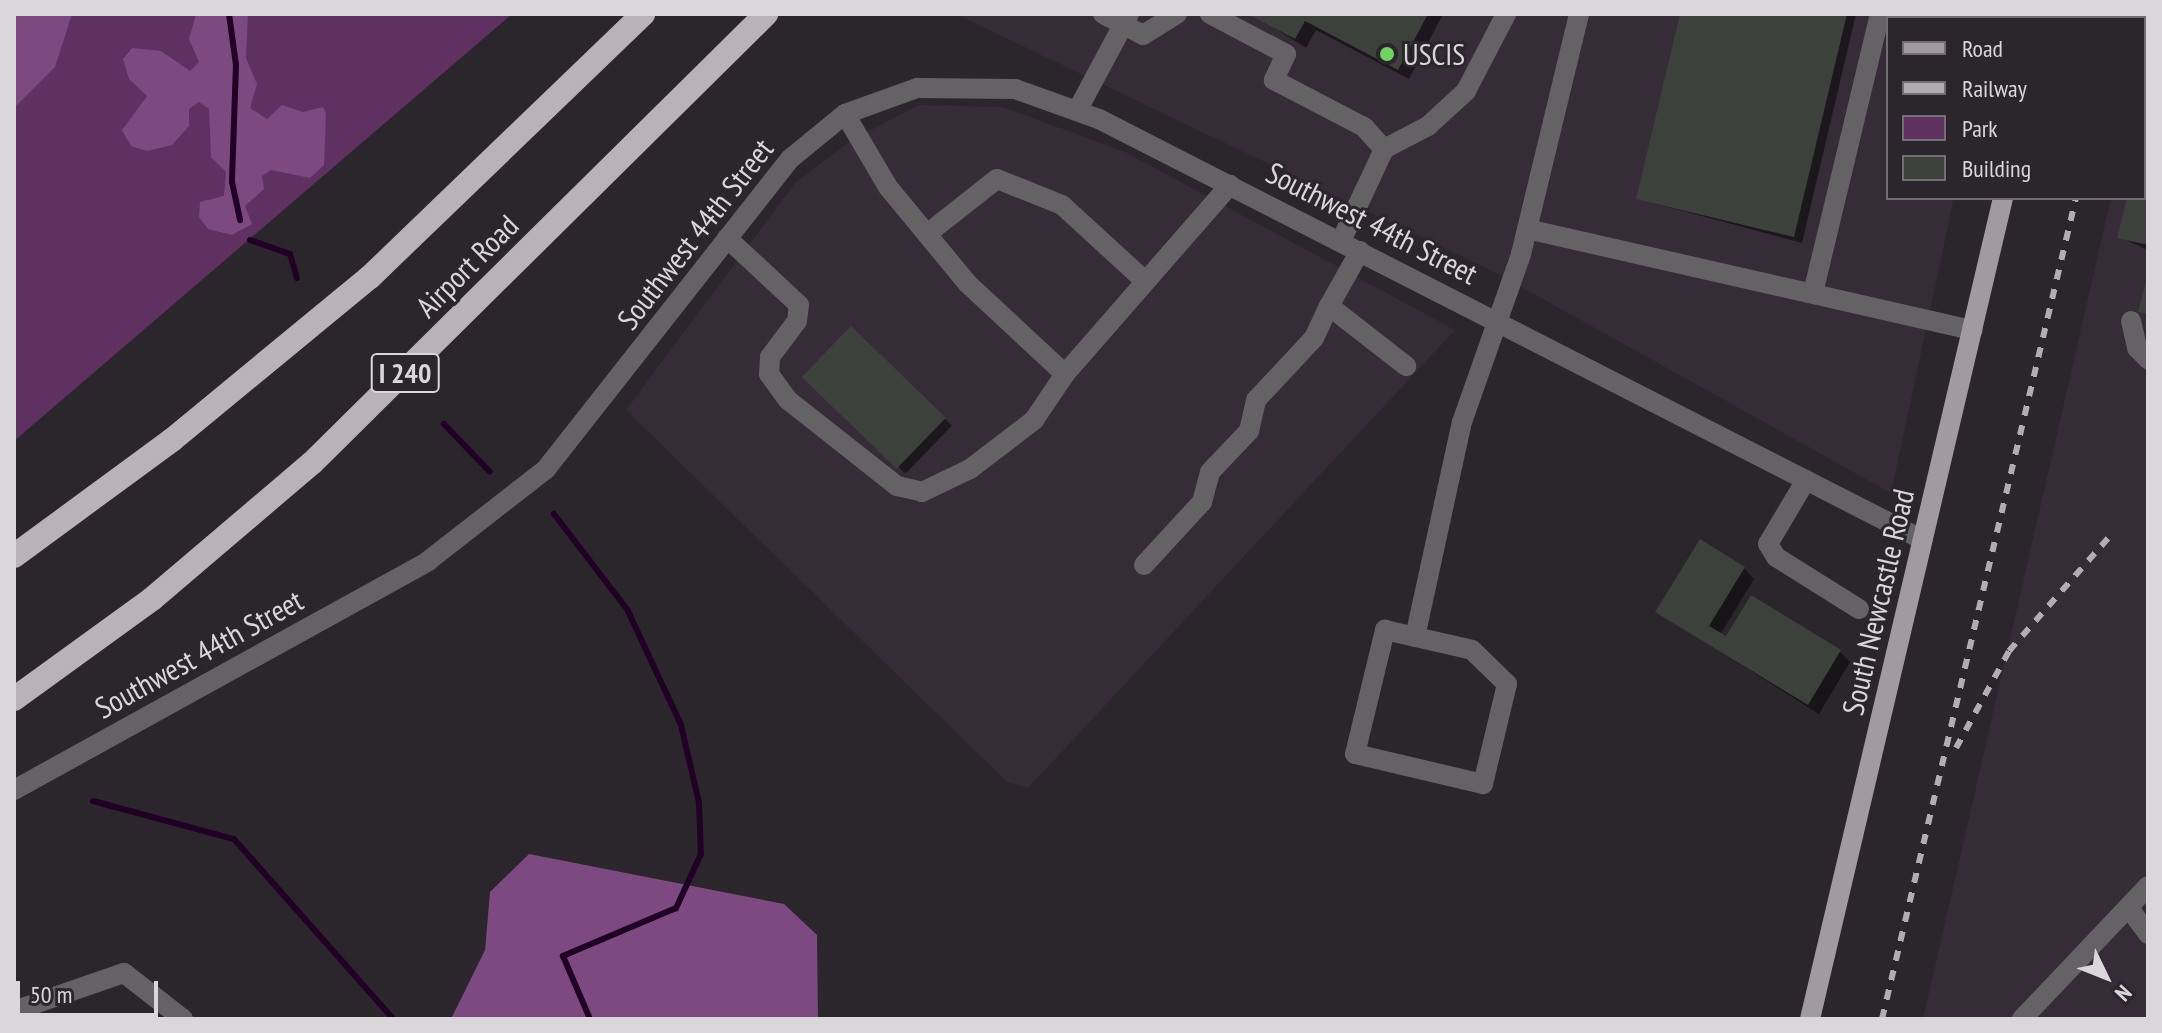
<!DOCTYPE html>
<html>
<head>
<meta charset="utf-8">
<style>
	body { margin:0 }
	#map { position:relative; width:2162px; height:1033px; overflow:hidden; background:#2b262b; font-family:"PT Sans Narrow",sans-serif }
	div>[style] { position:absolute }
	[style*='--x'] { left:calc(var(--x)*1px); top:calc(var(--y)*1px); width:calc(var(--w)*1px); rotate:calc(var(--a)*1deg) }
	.built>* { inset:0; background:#362c37 }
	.green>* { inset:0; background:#5e3162 }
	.forest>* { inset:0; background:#7c4980 }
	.shadow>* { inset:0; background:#0007; transform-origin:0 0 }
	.stream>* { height:6px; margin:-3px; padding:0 3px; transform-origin:3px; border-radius:3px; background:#200024 }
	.building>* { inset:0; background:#3c413b; transform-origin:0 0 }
	.minor>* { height:20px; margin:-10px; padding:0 10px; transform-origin:10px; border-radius:10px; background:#646264 }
	.major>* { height:20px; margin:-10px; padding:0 10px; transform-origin:10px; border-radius:10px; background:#a19ba1 }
	.highway>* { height:24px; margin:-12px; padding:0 12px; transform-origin:12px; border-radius:12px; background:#b9b2b9 }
	.rail>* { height:6px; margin-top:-3px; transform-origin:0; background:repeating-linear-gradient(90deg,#b1adb1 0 10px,transparent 0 20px) }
	.dots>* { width:22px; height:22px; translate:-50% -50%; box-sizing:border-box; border:4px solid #2b262b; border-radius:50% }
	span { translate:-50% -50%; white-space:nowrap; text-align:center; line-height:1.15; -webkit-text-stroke:6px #2b262b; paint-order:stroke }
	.shield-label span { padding:2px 6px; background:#2b262b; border:2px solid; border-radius:6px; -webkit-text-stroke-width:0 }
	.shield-label { font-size:28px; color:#dad7da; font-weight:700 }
	.poi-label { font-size:30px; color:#dad7da }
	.left { translate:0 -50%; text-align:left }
	.street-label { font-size:30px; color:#dad7da }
	.frame { position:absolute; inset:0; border:16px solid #dad7da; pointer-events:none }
	.legend { position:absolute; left:1886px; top:16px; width:260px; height:184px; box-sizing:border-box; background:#2b262b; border:2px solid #716d71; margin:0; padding:10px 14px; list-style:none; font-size:24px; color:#dad7da }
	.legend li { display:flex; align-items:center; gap:16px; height:40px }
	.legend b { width:40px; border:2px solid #716d71 }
	.north { position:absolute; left:2066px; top:937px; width:80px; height:80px; -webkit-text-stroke:6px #2b262b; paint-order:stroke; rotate:133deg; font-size:22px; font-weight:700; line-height:32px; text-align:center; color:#dad7da }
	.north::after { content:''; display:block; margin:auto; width:28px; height:36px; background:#dad7da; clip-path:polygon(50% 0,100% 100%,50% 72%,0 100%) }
	.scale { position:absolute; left:16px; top:981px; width:142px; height:36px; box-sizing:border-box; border:4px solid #dad7da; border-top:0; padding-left:10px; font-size:24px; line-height:28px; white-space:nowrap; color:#dad7da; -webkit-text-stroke:6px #2b262b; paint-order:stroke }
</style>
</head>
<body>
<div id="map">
	<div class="built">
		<div style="clip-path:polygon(956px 14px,1993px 14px,1888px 18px,1888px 198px,1954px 198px,1891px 493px,1500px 275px)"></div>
		<div style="clip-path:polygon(2148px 35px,2148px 1019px,1923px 1019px,2111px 198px,2144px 198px)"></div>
		<div style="clip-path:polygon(919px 105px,1003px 107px,1125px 152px,1455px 330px,1028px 788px,1007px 782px,626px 410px,795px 183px,852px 140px)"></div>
	</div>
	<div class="green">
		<div style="clip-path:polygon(14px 14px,512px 14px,14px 441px)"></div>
	</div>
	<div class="forest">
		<div style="clip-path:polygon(14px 14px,72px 14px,55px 67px,14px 108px)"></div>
		<div style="clip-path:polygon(196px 14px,248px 14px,246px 58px,257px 84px,250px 108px,267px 119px,282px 105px,303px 112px,323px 107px,326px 114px,324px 165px,310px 178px,271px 170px,262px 176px,264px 189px,245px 206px,252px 224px,232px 235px,208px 229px,199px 217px,200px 202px,224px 196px,226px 172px,211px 157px,209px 109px,199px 102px,189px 109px,189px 126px,172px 145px,147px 151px,131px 146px,122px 130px,147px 96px,129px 79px,123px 59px,132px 48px,161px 51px,190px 71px,199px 62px,189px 39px)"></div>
		<div style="clip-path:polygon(529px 854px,784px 904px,817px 935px,818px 1019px,451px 1019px,485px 950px,490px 892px)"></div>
	</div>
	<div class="shadow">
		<div style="clip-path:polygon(1252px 14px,1443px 14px,1409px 79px,1316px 30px,1306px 48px)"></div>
		<div style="clip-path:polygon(1682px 14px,1856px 14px,1802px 243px,1638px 199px)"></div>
		<div style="clip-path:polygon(2148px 124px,2148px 250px,2119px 237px,2129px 198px,2144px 198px)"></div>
		<div style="left:852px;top:329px;width:139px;height:67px;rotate:44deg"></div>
		<div style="clip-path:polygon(1744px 568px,1754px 579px,1720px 635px,1840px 652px,1850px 662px,1819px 714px,1658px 612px)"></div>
	</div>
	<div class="stream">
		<div style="--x:229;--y:14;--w:51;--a:82.2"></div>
		<div style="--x:236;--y:65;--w:117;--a:92"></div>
		<div style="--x:232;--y:182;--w:39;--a:78"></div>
		<div style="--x:250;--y:240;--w:42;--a:19.3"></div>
		<div style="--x:290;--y:254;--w:25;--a:74"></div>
		<div style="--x:444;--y:424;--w:66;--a:46.2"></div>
		<div style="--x:554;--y:514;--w:120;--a:52.5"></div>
		<div style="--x:627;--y:609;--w:128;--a:65"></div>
		<div style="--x:681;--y:725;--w:80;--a:77"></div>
		<div style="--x:699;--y:803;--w:51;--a:87.8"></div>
		<div style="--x:701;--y:854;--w:60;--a:114.8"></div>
		<div style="--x:676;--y:908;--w:123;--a:157"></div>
		<div style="--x:563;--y:956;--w:69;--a:66.8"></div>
		<div style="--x:93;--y:801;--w:146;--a:15.1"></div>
		<div style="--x:234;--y:839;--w:240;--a:48.5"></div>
	</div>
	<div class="building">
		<div style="clip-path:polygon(1248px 14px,1428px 14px,1398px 70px,1305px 21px,1295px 39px)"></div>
		<div style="clip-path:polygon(1680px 14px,1847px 14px,1794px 237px,1636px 199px)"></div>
		<div style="clip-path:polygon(2148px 120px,2148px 245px,2117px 238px,2127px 198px,2144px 198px)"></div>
		<div style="clip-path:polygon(2147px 277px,2148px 278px,2148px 314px,2138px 312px)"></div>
		<div style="left:851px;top:326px;width:132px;height:71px;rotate:44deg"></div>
		<div style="clip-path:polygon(1700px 539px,1745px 567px,1709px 626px,1726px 636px,1751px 595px,1841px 650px,1808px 705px,1655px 612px)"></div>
	</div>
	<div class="minor">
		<div style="--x:1103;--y:14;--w:45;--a:27.7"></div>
		<div style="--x:1143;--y:35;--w:40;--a:-32"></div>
		<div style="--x:1210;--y:14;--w:86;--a:27.8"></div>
		<div style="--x:1286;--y:54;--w:29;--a:115"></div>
		<div style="--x:1274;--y:80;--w:102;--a:27.6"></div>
		<div style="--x:1364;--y:127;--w:30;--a:48"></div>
		<div style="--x:1077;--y:111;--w:110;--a:-61.8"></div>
		<div style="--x:845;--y:114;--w:85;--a:59.5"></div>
		<div style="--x:888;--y:187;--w:124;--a:50.5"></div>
		<div style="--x:967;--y:283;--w:134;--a:42.9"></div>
		<div style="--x:1065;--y:374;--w:251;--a:-48.9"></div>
		<div style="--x:1527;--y:229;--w:457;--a:12.8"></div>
		<div style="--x:927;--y:234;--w:89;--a:-38.2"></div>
		<div style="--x:997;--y:179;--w:70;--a:21.8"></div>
		<div style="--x:1062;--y:205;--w:113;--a:42.5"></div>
		<div style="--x:727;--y:238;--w:98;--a:42.9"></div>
		<div style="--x:799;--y:305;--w:16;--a:97"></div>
		<div style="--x:797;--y:321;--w:45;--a:126.9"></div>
		<div style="--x:770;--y:357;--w:17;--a:93"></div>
		<div style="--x:769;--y:374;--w:32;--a:54"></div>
		<div style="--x:788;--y:400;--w:139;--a:38.3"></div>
		<div style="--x:897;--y:486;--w:26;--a:13"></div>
		<div style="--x:922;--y:492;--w:53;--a:-25.6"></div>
		<div style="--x:970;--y:469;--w:81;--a:-37.4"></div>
		<div style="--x:1034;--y:420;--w:55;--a:-56"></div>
		<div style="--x:1341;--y:241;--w:102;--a:-64.9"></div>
		<div style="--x:1384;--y:149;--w:50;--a:-27.6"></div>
		<div style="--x:1428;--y:126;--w:52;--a:-42.6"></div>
		<div style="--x:1466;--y:91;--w:87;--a:-62.5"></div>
		<div style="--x:1360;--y:251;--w:63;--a:119.4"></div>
		<div style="--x:1329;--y:306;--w:98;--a:37.9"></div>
		<div style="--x:1813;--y:293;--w:287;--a:-76.5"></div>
		<div style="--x:2131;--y:321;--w:28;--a:77"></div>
		<div style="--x:2137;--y:348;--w:16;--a:45"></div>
		<div style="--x:1806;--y:480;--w:74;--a:120.7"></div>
		<div style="--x:1768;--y:544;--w:15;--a:58"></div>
		<div style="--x:1776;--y:557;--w:98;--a:32.1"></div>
		<div style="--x:1144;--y:565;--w:86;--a:-47.4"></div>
		<div style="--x:1202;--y:502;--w:31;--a:-75"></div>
		<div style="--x:1210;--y:472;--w:57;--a:-46.4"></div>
		<div style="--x:1249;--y:431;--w:32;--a:-77"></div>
		<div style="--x:1256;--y:400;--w:85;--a:-46.9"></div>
		<div style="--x:1314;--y:338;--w:35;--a:-65"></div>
		<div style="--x:1385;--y:630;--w:89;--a:12.9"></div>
		<div style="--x:1472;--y:650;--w:49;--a:44.2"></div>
		<div style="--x:1507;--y:684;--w:103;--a:103.5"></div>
		<div style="--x:1483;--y:784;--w:131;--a:-166.8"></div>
		<div style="--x:1355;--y:754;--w:128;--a:-76.4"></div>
		<div style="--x:1415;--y:637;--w:220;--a:-77.7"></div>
		<div style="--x:1462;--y:422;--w:178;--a:-70.6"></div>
		<div style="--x:1521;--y:254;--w:247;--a:-76.4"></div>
		<div style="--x:14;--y:790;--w:473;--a:-28.9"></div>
		<div style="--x:428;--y:561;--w:150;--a:-37.9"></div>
		<div style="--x:546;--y:469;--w:395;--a:-51.8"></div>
		<div style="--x:790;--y:159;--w:71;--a:-39.3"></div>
		<div style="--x:845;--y:114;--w:77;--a:-19.9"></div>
		<div style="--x:917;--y:88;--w:98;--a:0.6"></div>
		<div style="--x:1015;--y:89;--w:89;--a:19.7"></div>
		<div style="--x:1099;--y:119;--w:925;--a:27.06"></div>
		<div style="--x:2128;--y:907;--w:34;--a:53"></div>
		<div style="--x:14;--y:1011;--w:116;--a:-19.1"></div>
		<div style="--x:124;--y:973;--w:75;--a:37.9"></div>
		<div style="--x:2022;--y:1019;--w:183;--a:-46.5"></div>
	</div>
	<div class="major">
		<div style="--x:2045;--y:18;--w:4;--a:-76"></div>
		<div style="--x:1810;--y:1019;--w:843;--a:-76.77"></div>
	</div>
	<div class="highway">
		<div style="--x:14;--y:556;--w:196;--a:-36.3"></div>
		<div style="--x:172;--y:440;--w:256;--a:-39.5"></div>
		<div style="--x:370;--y:277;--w:379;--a:-43.9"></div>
		<div style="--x:14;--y:699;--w:170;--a:-35.9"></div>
		<div style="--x:152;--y:599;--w:210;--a:-40.4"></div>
		<div style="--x:312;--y:463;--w:639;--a:-44.68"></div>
	</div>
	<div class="rail">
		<div style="--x:2119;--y:18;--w:4;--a:-76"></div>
		<div style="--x:1956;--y:748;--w:111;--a:-61.3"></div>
		<div style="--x:2009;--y:651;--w:153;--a:-48.7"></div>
		<div style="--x:1882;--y:1019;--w:844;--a:-76.71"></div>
	</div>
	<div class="dots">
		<div style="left:1387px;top:54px;background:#6fd360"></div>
	</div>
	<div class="shield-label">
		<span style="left:405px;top:373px">I 240</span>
	</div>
	<div class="poi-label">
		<span class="left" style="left:1403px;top:54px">USCIS</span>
	</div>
	<div class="street-label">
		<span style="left:1372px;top:223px;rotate:27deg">Southwest 44th Street</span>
		<span style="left:695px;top:234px;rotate:-52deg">Southwest 44th Street</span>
		<span style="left:467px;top:266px;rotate:-45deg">Airport Road</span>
		<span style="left:1878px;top:602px;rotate:-77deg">South Newcastle Road</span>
		<span style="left:199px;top:654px;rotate:-29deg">Southwest 44th Street</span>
	</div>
	<div class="frame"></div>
	<ul class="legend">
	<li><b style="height:10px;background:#a19ba1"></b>Road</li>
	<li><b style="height:10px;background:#b1adb1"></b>Railway</li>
	<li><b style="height:22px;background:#5e3162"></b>Park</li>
	<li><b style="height:22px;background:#3c413b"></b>Building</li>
	</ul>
	<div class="north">N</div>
	<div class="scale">50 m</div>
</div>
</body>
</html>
